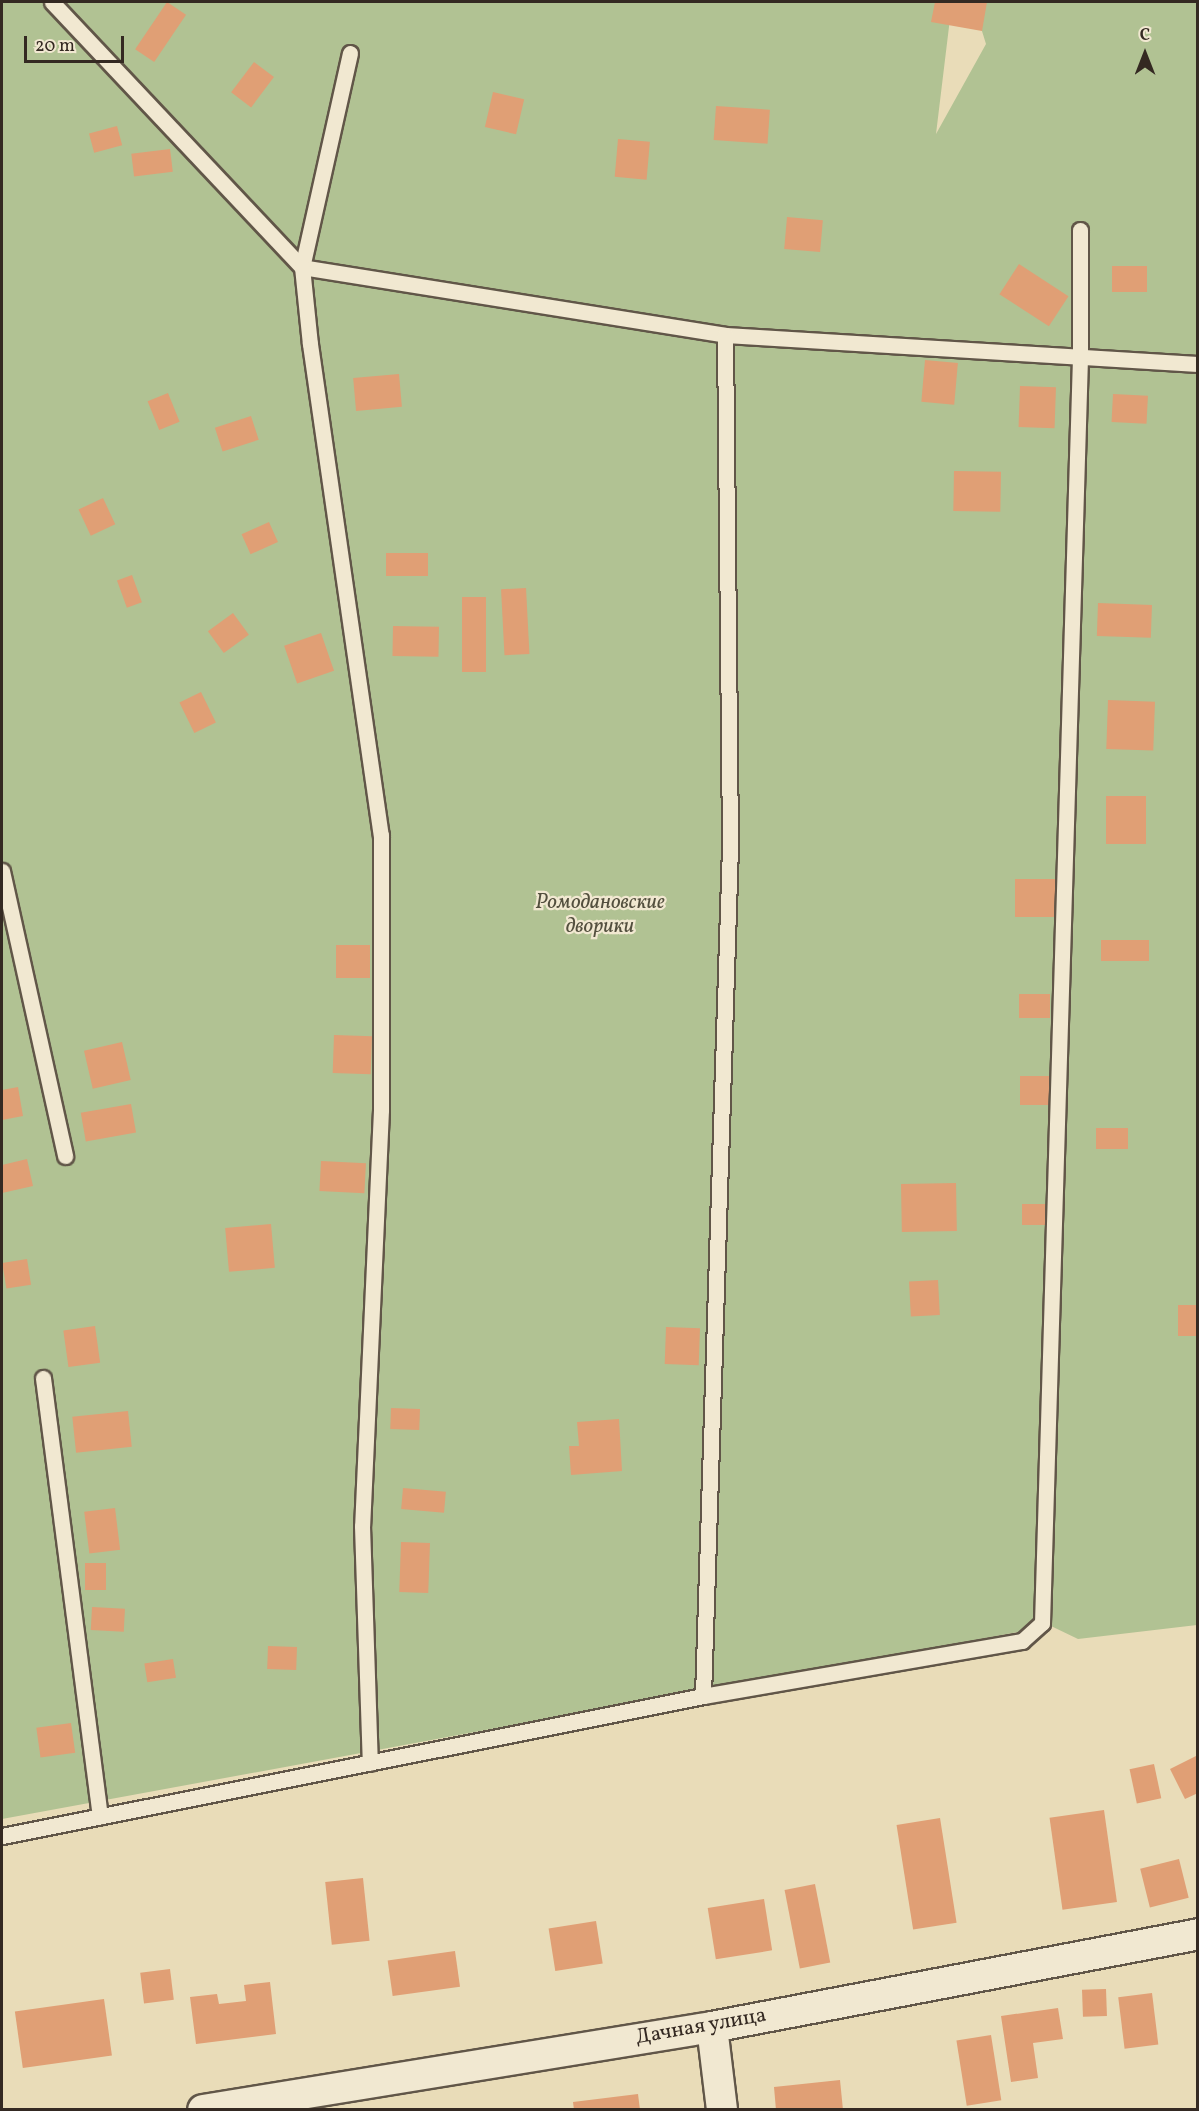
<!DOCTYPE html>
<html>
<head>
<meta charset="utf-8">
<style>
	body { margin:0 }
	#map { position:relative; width:1199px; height:2111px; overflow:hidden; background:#e9dcb8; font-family:Vollkorn,serif }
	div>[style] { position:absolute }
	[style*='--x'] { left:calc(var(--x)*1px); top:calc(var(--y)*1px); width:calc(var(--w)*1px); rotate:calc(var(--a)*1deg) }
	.green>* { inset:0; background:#b1c293 }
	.building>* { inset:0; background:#e09f75; transform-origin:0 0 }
	.roads { filter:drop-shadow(2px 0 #615648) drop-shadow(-2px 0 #615648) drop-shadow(0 2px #615648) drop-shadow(0 -2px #615648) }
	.service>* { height:15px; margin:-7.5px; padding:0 7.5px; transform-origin:7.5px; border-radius:7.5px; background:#f1e8d1 }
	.minor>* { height:30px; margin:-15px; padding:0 15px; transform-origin:15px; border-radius:15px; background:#f1e8d1 }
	span { translate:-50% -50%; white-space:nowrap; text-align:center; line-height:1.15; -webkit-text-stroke:4.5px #f1e8d1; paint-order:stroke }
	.park-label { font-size:21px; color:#534f3e; font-style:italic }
	.street-label { font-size:21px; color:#342922 }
	.frame { position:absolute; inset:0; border:3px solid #342922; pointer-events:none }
	.north { position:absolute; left:1115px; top:24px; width:60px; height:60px; -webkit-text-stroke:4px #f1e8d1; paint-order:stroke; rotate:0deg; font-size:16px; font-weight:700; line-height:24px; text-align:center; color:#342922 }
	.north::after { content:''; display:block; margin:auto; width:21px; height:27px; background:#342922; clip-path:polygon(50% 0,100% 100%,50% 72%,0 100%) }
	.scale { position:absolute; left:24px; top:36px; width:100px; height:27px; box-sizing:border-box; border:3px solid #342922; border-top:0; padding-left:8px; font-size:18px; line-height:21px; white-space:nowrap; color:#342922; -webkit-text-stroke:4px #f1e8d1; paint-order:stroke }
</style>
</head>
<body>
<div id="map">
	<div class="green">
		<div style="clip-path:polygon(2px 2px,952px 2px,936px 134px,986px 44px,973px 2px,1197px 2px,1197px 1625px,1078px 1639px,1051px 1626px,2px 1819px)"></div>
	</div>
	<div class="building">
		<div style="left:167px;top:2px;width:23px;height:57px;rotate:34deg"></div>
		<div style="clip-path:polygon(935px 2px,987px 2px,982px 31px,931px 22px)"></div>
		<div style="left:254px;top:62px;width:25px;height:38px;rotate:37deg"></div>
		<div style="left:493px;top:92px;width:32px;height:36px;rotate:13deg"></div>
		<div style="left:716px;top:106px;width:54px;height:34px;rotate:4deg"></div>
		<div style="left:117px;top:126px;width:20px;height:29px;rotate:75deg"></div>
		<div style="left:618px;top:139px;width:32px;height:38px;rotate:5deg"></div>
		<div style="left:170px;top:149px;width:23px;height:39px;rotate:83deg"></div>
		<div style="left:787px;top:217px;width:36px;height:32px;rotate:5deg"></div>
		<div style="left:1019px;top:264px;width:59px;height:36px;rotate:33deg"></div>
		<div style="left:1112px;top:266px;width:35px;height:26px"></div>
		<div style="left:925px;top:360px;width:33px;height:42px;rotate:5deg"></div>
		<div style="left:399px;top:374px;width:33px;height:46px;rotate:85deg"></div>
		<div style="left:1020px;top:386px;width:36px;height:41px;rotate:2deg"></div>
		<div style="left:168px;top:393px;width:31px;height:22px;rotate:68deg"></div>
		<div style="left:1113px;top:394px;width:35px;height:28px;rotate:3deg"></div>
		<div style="left:251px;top:416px;width:25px;height:38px;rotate:72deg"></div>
		<div style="left:954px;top:471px;width:47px;height:40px;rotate:1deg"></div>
		<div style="left:103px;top:498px;width:29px;height:27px;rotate:65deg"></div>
		<div style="left:269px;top:522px;width:22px;height:30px;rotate:66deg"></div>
		<div style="left:386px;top:553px;width:42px;height:23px"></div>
		<div style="left:132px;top:575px;width:29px;height:16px;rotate:70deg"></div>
		<div style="left:526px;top:588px;width:66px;height:25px;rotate:87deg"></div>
		<div style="left:462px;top:597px;width:24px;height:75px"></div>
		<div style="left:1098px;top:603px;width:54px;height:33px;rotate:2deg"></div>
		<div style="left:233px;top:613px;width:27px;height:31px;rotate:54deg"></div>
		<div style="left:393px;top:626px;width:46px;height:30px;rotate:1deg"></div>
		<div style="left:321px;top:633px;width:40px;height:39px;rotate:71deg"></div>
		<div style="left:201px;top:692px;width:34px;height:24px;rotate:64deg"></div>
		<div style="left:1108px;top:700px;width:47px;height:49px;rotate:2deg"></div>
		<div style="left:1106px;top:796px;width:40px;height:48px"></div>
		<div style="left:1015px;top:879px;width:41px;height:38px"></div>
		<div style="left:1101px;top:940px;width:48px;height:21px"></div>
		<div style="left:336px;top:945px;width:34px;height:33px"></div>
		<div style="left:1019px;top:994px;width:31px;height:24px"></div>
		<div style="left:334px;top:1035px;width:38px;height:38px;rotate:2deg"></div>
		<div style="left:122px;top:1042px;width:39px;height:39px;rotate:77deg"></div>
		<div style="left:1020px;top:1076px;width:29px;height:29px"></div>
		<div style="clip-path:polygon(18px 1087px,23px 1116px,2px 1120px,2px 1090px)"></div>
		<div style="left:131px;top:1104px;width:29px;height:51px;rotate:80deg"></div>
		<div style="left:1096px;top:1128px;width:32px;height:21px"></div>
		<div style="clip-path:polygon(27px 1159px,33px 1186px,2px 1193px,2px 1165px)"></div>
		<div style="left:321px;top:1161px;width:45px;height:30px;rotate:3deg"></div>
		<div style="left:956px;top:1183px;width:48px;height:55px;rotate:89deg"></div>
		<div style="left:1022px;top:1204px;width:26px;height:21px"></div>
		<div style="left:271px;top:1224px;width:44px;height:46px;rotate:85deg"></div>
		<div style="left:27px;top:1259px;width:26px;height:25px;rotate:81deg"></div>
		<div style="left:938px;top:1280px;width:35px;height:29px;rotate:87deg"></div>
		<div style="left:1198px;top:1305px;width:31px;height:20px;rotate:90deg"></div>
		<div style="left:95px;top:1326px;width:37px;height:32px;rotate:82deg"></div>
		<div style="left:666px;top:1327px;width:34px;height:37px;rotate:2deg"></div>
		<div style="left:391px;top:1408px;width:29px;height:21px;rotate:2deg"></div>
		<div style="left:128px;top:1411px;width:36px;height:56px;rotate:84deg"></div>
		<div style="clip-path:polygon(619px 1419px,622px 1471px,571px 1475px,569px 1446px,579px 1446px,577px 1422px)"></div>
		<div style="left:403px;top:1488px;width:43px;height:21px;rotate:5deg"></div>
		<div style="left:115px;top:1508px;width:42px;height:31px;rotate:83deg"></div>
		<div style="left:401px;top:1542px;width:29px;height:50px;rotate:2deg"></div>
		<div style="left:85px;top:1563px;width:21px;height:27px"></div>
		<div style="left:92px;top:1607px;width:33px;height:23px;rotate:3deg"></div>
		<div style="left:268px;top:1646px;width:29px;height:23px;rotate:2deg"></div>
		<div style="left:173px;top:1659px;width:19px;height:29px;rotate:81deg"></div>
		<div style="left:71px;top:1723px;width:30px;height:35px;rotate:82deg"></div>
		<div style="clip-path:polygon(1196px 1756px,1198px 1793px,1185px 1799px,1170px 1769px)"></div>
		<div style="left:1154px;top:1764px;width:35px;height:25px;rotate:78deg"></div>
		<div style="left:1104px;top:1810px;width:93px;height:55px;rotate:82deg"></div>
		<div style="left:940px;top:1818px;width:106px;height:44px;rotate:81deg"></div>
		<div style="left:1179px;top:1859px;width:40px;height:40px;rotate:76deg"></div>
		<div style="left:363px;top:1878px;width:63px;height:38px;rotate:84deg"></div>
		<div style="left:815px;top:1884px;width:80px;height:31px;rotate:79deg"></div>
		<div style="left:764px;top:1899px;width:52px;height:57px;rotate:81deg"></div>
		<div style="left:596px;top:1921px;width:43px;height:48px;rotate:81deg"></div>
		<div style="left:455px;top:1951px;width:36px;height:68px;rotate:82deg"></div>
		<div style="left:170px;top:1969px;width:31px;height:30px;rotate:83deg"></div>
		<div style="clip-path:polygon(270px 1982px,276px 2034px,196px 2044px,190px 1997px,217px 1994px,219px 2004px,246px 2001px,244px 1985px)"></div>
		<div style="left:1106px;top:1989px;width:27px;height:24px;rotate:88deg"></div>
		<div style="left:1152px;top:1993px;width:52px;height:34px;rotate:83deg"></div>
		<div style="left:104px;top:1999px;width:57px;height:90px;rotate:82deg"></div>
		<div style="clip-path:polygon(1058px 2008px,1063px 2039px,1033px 2043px,1038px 2078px,1011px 2082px,1001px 2016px)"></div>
		<div style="left:991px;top:2035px;width:66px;height:35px;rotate:81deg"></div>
		<div style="clip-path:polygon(840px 2080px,843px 2110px,776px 2110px,774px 2087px)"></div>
		<div style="clip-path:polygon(638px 2094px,640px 2110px,574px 2110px,573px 2102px)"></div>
	</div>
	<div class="roads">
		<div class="service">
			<div style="--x:52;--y:2;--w:364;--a:46.7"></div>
			<div style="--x:302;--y:267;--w:428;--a:9.1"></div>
			<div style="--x:725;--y:335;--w:474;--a:3.5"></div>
			<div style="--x:350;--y:53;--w:219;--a:102.6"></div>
			<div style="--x:302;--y:267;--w:77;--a:84.1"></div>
			<div style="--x:310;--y:344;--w:496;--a:81.8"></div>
			<div style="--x:381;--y:835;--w:275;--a:90"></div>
			<div style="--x:381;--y:1110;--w:416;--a:92.6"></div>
			<div style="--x:362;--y:1526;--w:237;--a:88.1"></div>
			<div style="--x:2;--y:871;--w:292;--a:77.5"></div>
			<div style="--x:43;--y:1378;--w:442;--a:82.6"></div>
			<div style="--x:703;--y:1696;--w:851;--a:-88.18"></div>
			<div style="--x:730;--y:845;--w:510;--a:-90.56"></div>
			<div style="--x:2;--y:1836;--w:715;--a:-11.29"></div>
			<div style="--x:703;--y:1696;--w:324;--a:-9.8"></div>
			<div style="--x:1022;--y:1641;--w:27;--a:-42"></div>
			<div style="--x:1042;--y:1623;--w:1265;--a:-88.28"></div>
			<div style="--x:1080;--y:359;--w:129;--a:-90"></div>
		</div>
		<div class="minor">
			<div style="--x:712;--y:2027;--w:84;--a:83.1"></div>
			<div style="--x:203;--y:2110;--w:516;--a:-9.26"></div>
			<div style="--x:712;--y:2027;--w:495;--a:-10.8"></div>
		</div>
	</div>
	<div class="park-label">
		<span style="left:600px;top:915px">Ромодановские<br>дворики</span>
	</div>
	<div class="street-label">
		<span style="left:701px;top:2027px;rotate:-10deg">Дачная улица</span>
	</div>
	<div class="frame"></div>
	<div class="north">С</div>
	<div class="scale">20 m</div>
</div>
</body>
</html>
